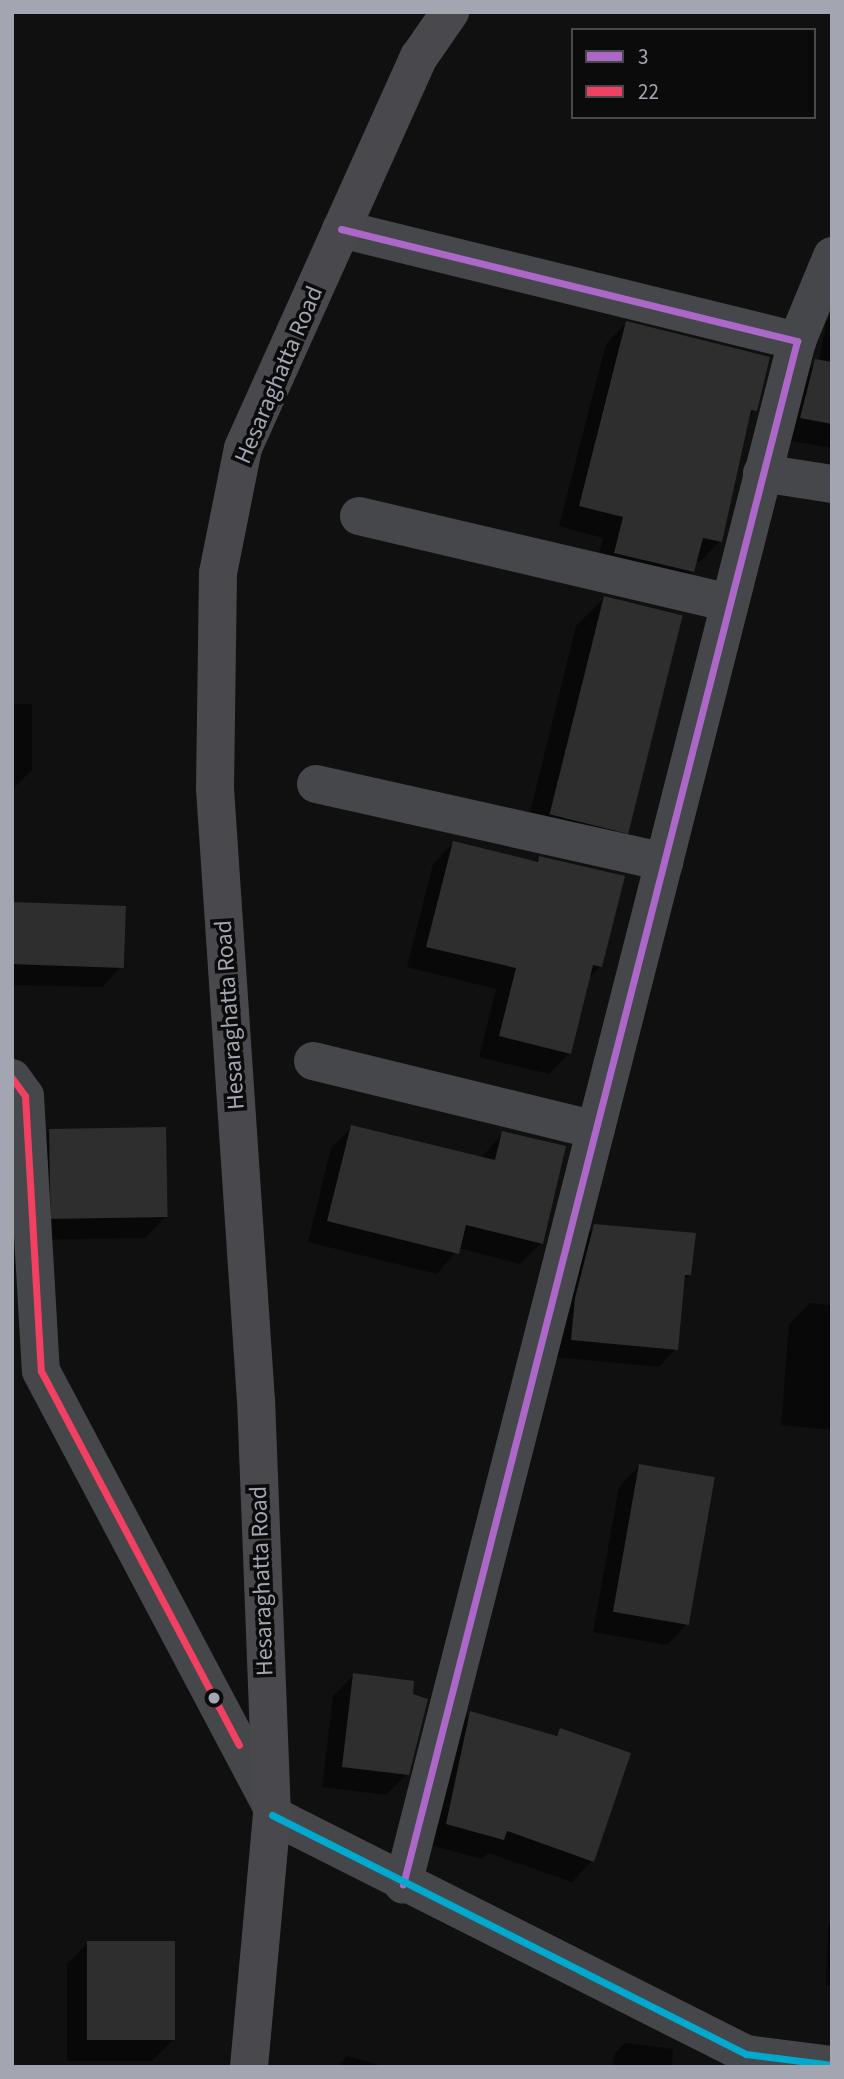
<!DOCTYPE html>
<html>
<head>
<meta charset="utf-8">
<style>
	body { margin:0 }
	#map { position:relative; width:844px; height:2079px; overflow:hidden; background:#101011; font-family:"Source Sans 3",sans-serif }
	div>[style] { position:absolute }
	[style*='--x'] { left:calc(var(--x)*1px); top:calc(var(--y)*1px); width:calc(var(--w)*1px); rotate:calc(var(--a)*1deg) }
	.shadow>* { inset:0; background:#0007 }
	.building>* { inset:0; background:#2e2e2f; transform-origin:0 0 }
	.minor>* { height:38px; margin:-19px; padding:0 19px; transform-origin:19px; border-radius:19px; background:#46474a }
	.tertiary>* { height:38px; margin:-19px; padding:0 19px; transform-origin:19px; border-radius:19px; background:#46474a }
	.primary>* { height:38px; margin:-19px; padding:0 19px; transform-origin:19px; border-radius:19px; background:#49494d }
	.bus-1>* { height:7px; margin:-3.5px; padding:0 3.5px; transform-origin:3.5px; border-radius:3.5px; background:#ac68c9 }
	.bus-2>* { height:7px; margin:-3.5px; padding:0 3.5px; transform-origin:3.5px; border-radius:3.5px; background:#f24062 }
	.bus-3>* { height:7px; margin:-3.5px; padding:0 3.5px; transform-origin:3.5px; border-radius:3.5px; background:#00a9ce }
	.dots>* { width:19px; height:19px; translate:-50% -50%; box-sizing:border-box; border:4px solid #0b0b0c; border-radius:50% }
	span { translate:-50% -50%; white-space:nowrap; text-align:center; line-height:1.15; -webkit-text-stroke:7px #0b0b0c; paint-order:stroke }
	.street-label { font-size:24px; color:#a3a6b1 }
	.frame { position:absolute; inset:0; border:14px solid #a3a6b1; pointer-events:none }
	.legend { position:absolute; left:571px; top:28px; width:245px; height:91px; box-sizing:border-box; background:#0b0b0c; border:2px solid #48494e; margin:0; padding:9px 12px; list-style:none; font-size:21px; color:#a3a6b1 }
	.legend li { display:flex; align-items:center; gap:14px; height:35px }
	.legend b { width:35px; border:2px solid #48494e }
</style>
</head>
<body>
<div id="map">
	<div class="shadow">
		<div style="clip-path:polygon(832px 317px,832px 448px,780px 439px,795px 381px,819px 361px,826px 322px)"></div>
		<div style="clip-path:polygon(626px 323px,755px 410px,747px 418px,720px 541px,700px 562px,695px 561px,692px 571px,672px 592px,594px 574px,603px 538px,559px 526px,606px 344px)"></div>
		<div style="clip-path:polygon(604px 598px,628px 831px,600px 859px,523px 841px,576px 626px)"></div>
		<div style="clip-path:polygon(12px 704px,32px 704px,32px 770px,12px 790px)"></div>
		<div style="clip-path:polygon(453px 843px,535px 863px,539px 858px,601px 966px,588px 979px,569px 1053px,549px 1074px,479px 1057px,496px 989px,407px 967px,433px 864px)"></div>
		<div style="clip-path:polygon(12px 904px,122px 966px,102px 987px,12px 985px)"></div>
		<div style="clip-path:polygon(352px 1127px,481px 1158px,503px 1133px,541px 1243px,520px 1264px,459px 1248px,437px 1274px,308px 1242px,331px 1148px)"></div>
		<div style="clip-path:polygon(50px 1131px,165px 1217px,145px 1238px,34px 1240px,29px 1151px)"></div>
		<div style="clip-path:polygon(595px 1226px,689px 1275px,683px 1281px,676px 1349px,659px 1367px,554px 1357px,577px 1243px)"></div>
		<div style="clip-path:polygon(810px 1303px,832px 1305px,832px 1430px,781px 1425px,789px 1324px)"></div>
		<div style="clip-path:polygon(639px 1466px,687px 1624px,667px 1645px,593px 1632px,619px 1487px)"></div>
		<div style="clip-path:polygon(354px 1675px,407px 1774px,386px 1795px,322px 1787px,333px 1696px)"></div>
		<div style="clip-path:polygon(471px 1713px,554px 1737px,560px 1730px,592px 1861px,572px 1882px,489px 1853px,482px 1859px,426px 1844px,450px 1733px)"></div>
		<div style="clip-path:polygon(832px 1922px,832px 1986px,826px 1985px,828px 1926px)"></div>
		<div style="clip-path:polygon(87px 1943px,173px 2040px,152px 2061px,67px 2061px,67px 1964px)"></div>
		<div style="clip-path:polygon(625px 2043px,673px 2049px,672px 2067px,612px 2067px,614px 2054px)"></div>
		<div style="clip-path:polygon(347px 2056px,387px 2067px,337px 2067px)"></div>
	</div>
	<div class="building">
		<div style="clip-path:polygon(626px 321px,770px 357px,757px 411px,751px 410px,722px 542px,703px 538px,694px 572px,614px 553px,623px 517px,579px 506px)"></div>
		<div style="clip-path:polygon(815px 359px,832px 362px,832px 424px,800px 418px)"></div>
		<div style="left:604px;top:596px;width:81px;height:225px;rotate:14deg"></div>
		<div style="clip-path:polygon(453px 841px,538px 862px,539px 856px,625px 876px,602px 967px,593px 965px,571px 1054px,499px 1036px,516px 968px,426px 947px)"></div>
		<div style="left:12px;top:902px;width:114px;height:62px;rotate:2deg"></div>
		<div style="clip-path:polygon(351px 1125px,495px 1160px,502px 1131px,566px 1146px,543px 1244px,466px 1225px,459px 1254px,327px 1221px)"></div>
		<div style="left:166px;top:1127px;width:90px;height:117px;rotate:89deg"></div>
		<div style="clip-path:polygon(594px 1224px,696px 1233px,691px 1275px,685px 1275px,678px 1350px,571px 1340px,575px 1298px)"></div>
		<div style="left:639px;top:1464px;width:77px;height:150px;rotate:10deg"></div>
		<div style="clip-path:polygon(353px 1673px,414px 1681px,413px 1694px,428px 1699px,409px 1775px,342px 1767px)"></div>
		<div style="clip-path:polygon(470px 1711px,557px 1736px,560px 1728px,631px 1753px,594px 1862px,507px 1831px,504px 1840px,446px 1824px)"></div>
		<div style="left:87px;top:1941px;width:88px;height:99px"></div>
	</div>
	<div class="minor">
		<div style="--x:341;--y:229;--w:470;--a:13.8"></div>
		<div style="--x:797;--y:341;--w:1593;--a:104.32"></div>
		<div style="--x:797;--y:341;--w:92;--a:-67.6"></div>
		<div style="--x:762;--y:473;--w:71;--a:8.9"></div>
		<div style="--x:359;--y:516;--w:381;--a:13.2"></div>
		<div style="--x:316;--y:784;--w:357;--a:12.6"></div>
		<div style="--x:313;--y:1061;--w:291;--a:13.7"></div>
		<div style="--x:12;--y:1078;--w:22;--a:54"></div>
		<div style="--x:25;--y:1096;--w:275;--a:86.7"></div>
		<div style="--x:41;--y:1371;--w:491;--a:62.1"></div>
	</div>
	<div class="tertiary">
		<div style="--x:272;--y:1815;--w:531;--a:26.76"></div>
		<div style="--x:746;--y:2054;--w:87;--a:7.3"></div>
	</div>
	<div class="primary">
		<div style="--x:249;--y:2067;--w:253;--a:-84.8"></div>
		<div style="--x:272;--y:1815;--w:414;--a:-92.2"></div>
		<div style="--x:256;--y:1401;--w:614;--a:-93.83"></div>
		<div style="--x:215;--y:788;--w:215;--a:-89.2"></div>
		<div style="--x:218;--y:573;--w:127;--a:-78.7"></div>
		<div style="--x:243;--y:448;--w:429;--a:-65.8"></div>
		<div style="--x:419;--y:57;--w:55;--a:-55.4"></div>
	</div>
	<div class="bus-1">
		<div style="--x:341;--y:229;--w:470;--a:13.8"></div>
		<div style="--x:797;--y:341;--w:1593;--a:104.32"></div>
	</div>
	<div class="bus-2">
		<div style="--x:12;--y:1078;--w:22;--a:54"></div>
		<div style="--x:25;--y:1096;--w:275;--a:86.7"></div>
		<div style="--x:41;--y:1371;--w:423;--a:62.1"></div>
	</div>
	<div class="bus-3">
		<div style="--x:272;--y:1815;--w:531;--a:26.76"></div>
		<div style="--x:746;--y:2054;--w:87;--a:7.3"></div>
	</div>
	<div class="dots">
		<div style="left:214px;top:1698px;background:#a3a6b1"></div>
	</div>
	<div class="street-label">
		<span style="left:279px;top:375px;rotate:-67deg">Hesaraghatta Road</span>
		<span style="left:230px;top:1015px;rotate:-94deg">Hesaraghatta Road</span>
		<span style="left:262px;top:1581px;rotate:-92deg">Hesaraghatta Road</span>
	</div>
	<div class="frame"></div>
	<ul class="legend">
	<li><b style="height:9px;background:#ac68c9"></b>3</li>
	<li><b style="height:9px;background:#f24062"></b>22</li>
	</ul>
</div>
</body>
</html>
